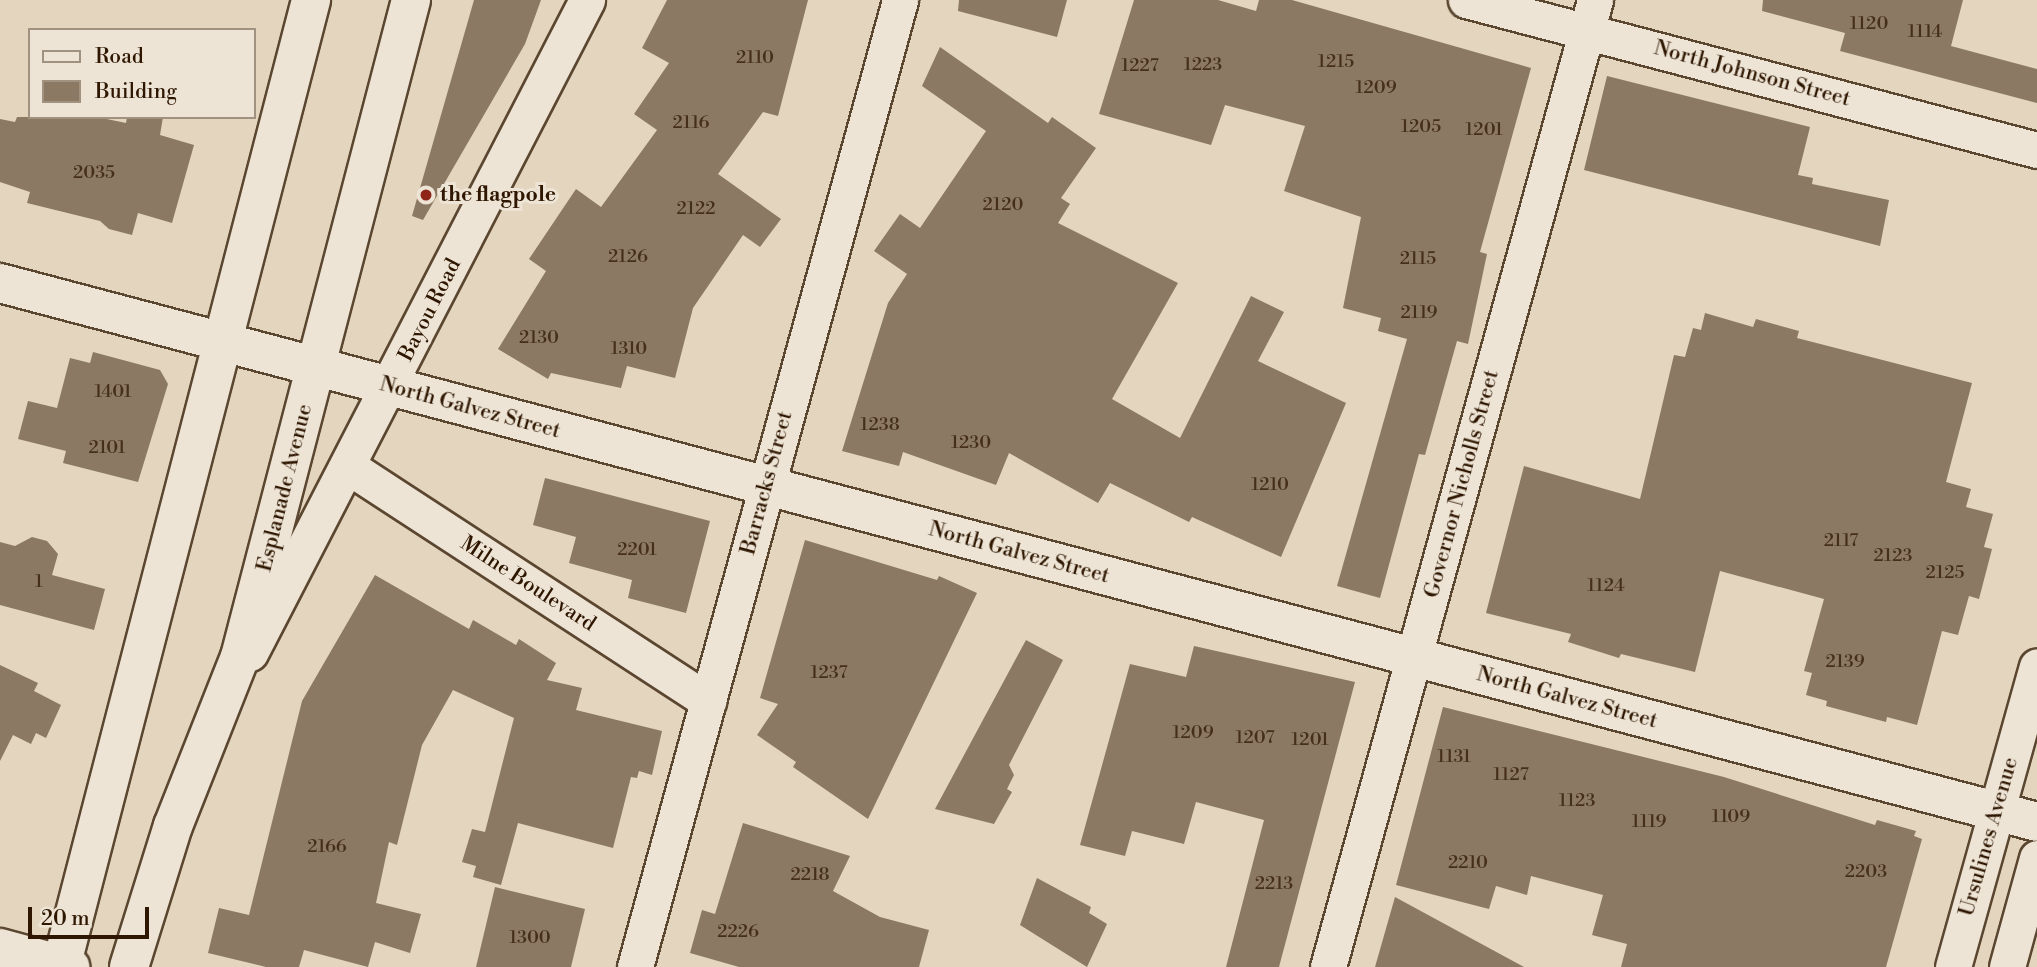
<!DOCTYPE html>
<html>
<head>
<meta charset="utf-8">
<style>
	body { margin:0 }
	#map { position:relative; width:2037px; height:967px; overflow:hidden; background:#e3d5be; font-family:"Libre Bodoni",serif }
	div>[style] { position:absolute }
	[style*='--x'] { left:calc(var(--x)*1px); top:calc(var(--y)*1px); width:calc(var(--w)*1px); rotate:calc(var(--a)*1deg) }
	.building>* { inset:0; background:#8c7963 }
	.roads { filter:drop-shadow(2px 0 #5b4630) drop-shadow(-2px 0 #5b4630) drop-shadow(0 2px #5b4630) drop-shadow(0 -2px #5b4630) }
	.street>* { height:35px; margin:-17.5px; padding:0 17.5px; transform-origin:17.5px; border-radius:17.5px; background:#ede4d5 }
	.secondary>* { height:38px; margin:-19px; padding:0 19px; transform-origin:19px; border-radius:19px; background:#ede4d5 }
	.dots>* { width:19px; height:19px; translate:-50% -50%; box-sizing:border-box; border:4px solid #ede4d5; border-radius:50% }
	span { translate:-50% -50%; white-space:nowrap; text-align:center; line-height:1.15; -webkit-text-stroke:6px #ede4d5; paint-order:stroke }
	.number-label { font-size:18px; color:#462f19 }
	.number-label span { -webkit-text-stroke-width:0 }
	.street-label { font-size:21px; color:#2e1600 }
	.poi-label { font-size:21px; color:#2e1600; font-weight:700 }
	.left { translate:0 -50%; text-align:left }
	.legend { position:absolute; left:28px; top:28px; width:228px; height:91px; box-sizing:border-box; background:#ede4d5; border:2px solid #a19280; margin:0; padding:9px 12px; list-style:none; font-size:21px; color:#2e1600 }
	.legend li { display:flex; align-items:center; gap:14px; height:35px }
	.legend b { width:35px; border:2px solid #a19280 }
	.scale { position:absolute; left:28px; top:907px; width:121px; height:32px; box-sizing:border-box; border:4px solid #2e1600; border-top:0; padding-left:9px; font-size:21px; line-height:24px; white-space:nowrap; color:#2e1600; -webkit-text-stroke:5px #ede4d5; paint-order:stroke }
</style>
</head>
<body>
<div id="map">
	<div class="building">
		<div style="clip-path:polygon(474px 0,541px 0,525px 44px,423px 220px,412px 216px)"></div>
		<div style="clip-path:polygon(667px 0,808px 0,778px 116px,763px 112px,718px 174px,781px 219px,760px 247px,743px 235px,693px 308px,675px 378px,627px 366px,621px 388px,551px 373px,548px 379px,498px 349px,546px 271px,529px 259px,576px 189px,601px 207px,657px 130px,634px 114px,669px 63px,642px 48px)"></div>
		<div style="clip-path:polygon(959px 0,1067px 0,1057px 37px,958px 11px)"></div>
		<div style="clip-path:polygon(1134px 0,1218px 0,1256px 11px,1259px 0,1292px 0,1531px 68px,1480px 252px,1487px 254px,1468px 344px,1457px 341px,1425px 455px,1419px 454px,1380px 598px,1337px 586px,1407px 339px,1378px 331px,1381px 318px,1343px 308px,1361px 217px,1284px 191px,1305px 126px,1225px 105px,1211px 145px,1099px 114px)"></div>
		<div style="clip-path:polygon(1763px 0,1963px 0,1951px 46px,2037px 69px,2037px 103px,1840px 51px,1845px 33px,1762px 11px)"></div>
		<div style="clip-path:polygon(940px 47px,1048px 123px,1052px 117px,1096px 148px,1061px 198px,1070px 204px,1058px 223px,1178px 283px,1112px 399px,1180px 438px,1251px 296px,1284px 312px,1258px 361px,1346px 403px,1281px 557px,1192px 517px,1189px 522px,1110px 483px,1098px 503px,1009px 453px,996px 485px,903px 452px,899px 466px,842px 451px,888px 303px,907px 274px,874px 251px,900px 214px,920px 228px,986px 131px,922px 86px)"></div>
		<div style="clip-path:polygon(1607px 76px,1810px 127px,1798px 175px,1813px 178px,1812px 184px,1889px 200px,1880px 246px,1584px 170px)"></div>
		<div style="clip-path:polygon(17px 117px,97px 117px,126px 123px,127px 117px,163px 117px,160px 135px,194px 145px,172px 223px,138px 213px,132px 235px,109px 229px,100px 221px,27px 203px,30px 192px,0 182px,0 119px,15px 122px)"></div>
		<div style="clip-path:polygon(1705px 313px,1753px 327px,1756px 319px,1799px 331px,1797px 338px,1972px 383px,1946px 482px,1971px 489px,1966px 507px,1993px 514px,1984px 547px,1992px 549px,1979px 599px,1969px 596px,1958px 635px,1942px 631px,1917px 725px,1887px 717px,1886px 722px,1826px 706px,1827px 701px,1806px 695px,1812px 673px,1804px 671px,1824px 599px,1720px 571px,1695px 672px,1621px 654px,1619px 658px,1568px 642px,1571px 634px,1486px 613px,1524px 466px,1640px 499px,1674px 355px,1685px 357px,1693px 328px,1701px 330px)"></div>
		<div style="clip-path:polygon(93px 352px,160px 370px,168px 384px,138px 482px,63px 463px,66px 451px,18px 439px,28px 401px,57px 408px,70px 358px,90px 363px)"></div>
		<div style="clip-path:polygon(545px 478px,710px 521px,686px 613px,628px 598px,632px 580px,569px 563px,576px 537px,533px 525px)"></div>
		<div style="clip-path:polygon(32px 537px,47px 541px,58px 554px,52px 575px,105px 589px,94px 630px,0 605px,0 542px,15px 546px)"></div>
		<div style="clip-path:polygon(805px 540px,937px 580px,939px 576px,977px 593px,868px 819px,793px 767px,796px 762px,757px 735px,778px 704px,760px 698px)"></div>
		<div style="clip-path:polygon(375px 575px,469px 629px,473px 620px,516px 645px,519px 639px,556px 663px,547px 680px,582px 688px,576px 710px,662px 731px,652px 775px,639px 771px,637px 778px,631px 777px,613px 848px,518px 823px,501px 885px,473px 877px,476px 866px,462px 862px,472px 829px,485px 832px,514px 718px,453px 690px,422px 745px,397px 845px,389px 842px,376px 903px,421px 914px,410px 953px,375px 942px,368px 967px,304px 950px,299px 967px,266px 967px,208px 953px,219px 908px,249px 915px,302px 701px)"></div>
		<div style="clip-path:polygon(1026px 640px,1063px 660px,1009px 765px,1014px 775px,1007px 789px,1012px 792px,994px 824px,935px 809px)"></div>
		<div style="clip-path:polygon(1194px 646px,1355px 682px,1279px 967px,1226px 967px,1264px 820px,1196px 802px,1184px 844px,1132px 831px,1125px 856px,1080px 845px,1130px 664px,1186px 677px)"></div>
		<div style="clip-path:polygon(0 665px,38px 683px,34px 691px,61px 705px,46px 738px,36px 733px,31px 744px,13px 735px,0 761px)"></div>
		<div style="clip-path:polygon(1443px 707px,1724px 777px,1875px 825px,1877px 820px,1916px 831px,1914px 836px,1922px 839px,1886px 967px,1621px 967px,1627px 944px,1592px 935px,1603px 895px,1531px 876px,1527px 895px,1496px 886px,1489px 909px,1396px 885px)"></div>
		<div style="clip-path:polygon(743px 823px,850px 856px,833px 891px,880px 917px,929px 930px,919px 967px,739px 967px,690px 953px,702px 910px,715px 914px)"></div>
		<div style="clip-path:polygon(1037px 878px,1091px 907px,1089px 913px,1107px 924px,1087px 967px,1020px 925px)"></div>
		<div style="clip-path:polygon(495px 887px,585px 909px,571px 967px,476px 967px)"></div>
		<div style="clip-path:polygon(1395px 897px,1524px 967px,1375px 967px)"></div>
	</div>
	<div class="roads">
		<div class="street">
			<div style="--x:1466;--y:0;--w:590;--a:14.72"></div>
			<div style="--x:349;--y:467;--w:429;--a:33.1"></div>
			<div style="--x:250;--y:653;--w:735;--a:-62.7"></div>
			<div style="--x:635;--y:967;--w:1003;--a:-74.67"></div>
			<div style="--x:1328;--y:967;--w:1003;--a:-74.56"></div>
			<div style="--x:1953;--y:967;--w:312;--a:-74.4"></div>
			<div style="--x:2007;--y:967;--w:113;--a:-74.6"></div>
		</div>
		<div class="secondary">
			<div style="--x:0;--y:283;--w:2107;--a:14.82"></div>
			<div style="--x:0;--y:948;--w:73;--a:15.2"></div>
			<div style="--x:61;--y:967;--w:999;--a:-75.5"></div>
			<div style="--x:129;--y:967;--w:148;--a:-72.7"></div>
			<div style="--x:173;--y:826;--w:182;--a:-68.4"></div>
			<div style="--x:240;--y:657;--w:679;--a:-75.41"></div>
		</div>
	</div>
	<div class="dots">
		<div style="left:426px;top:195px;background:#8f2418"></div>
	</div>
	<div class="number-label">
		<span style="left:1869px;top:24px">1120</span>
		<span style="left:1925px;top:32px">1114</span>
		<span style="left:755px;top:58px">2110</span>
		<span style="left:1336px;top:62px">1215</span>
		<span style="left:1203px;top:65px">1223</span>
		<span style="left:1140px;top:66px">1227</span>
		<span style="left:1376px;top:88px">1209</span>
		<span style="left:691px;top:123px">2116</span>
		<span style="left:1421px;top:127px">1205</span>
		<span style="left:1484px;top:130px">1201</span>
		<span style="left:94px;top:173px">2035</span>
		<span style="left:1003px;top:205px">2120</span>
		<span style="left:696px;top:209px">2122</span>
		<span style="left:628px;top:257px">2126</span>
		<span style="left:1418px;top:259px">2115</span>
		<span style="left:1419px;top:313px">2119</span>
		<span style="left:539px;top:338px">2130</span>
		<span style="left:629px;top:349px">1310</span>
		<span style="left:113px;top:392px">1401</span>
		<span style="left:880px;top:425px">1238</span>
		<span style="left:971px;top:443px">1230</span>
		<span style="left:107px;top:448px">2101</span>
		<span style="left:1270px;top:485px">1210</span>
		<span style="left:1841px;top:541px">2117</span>
		<span style="left:637px;top:550px">2201</span>
		<span style="left:1893px;top:556px">2123</span>
		<span style="left:1945px;top:573px">2125</span>
		<span style="left:39px;top:582px">1</span>
		<span style="left:1606px;top:586px">1124</span>
		<span style="left:1845px;top:662px">2139</span>
		<span style="left:829px;top:673px">1237</span>
		<span style="left:1193px;top:733px">1209</span>
		<span style="left:1255px;top:738px">1207</span>
		<span style="left:1310px;top:740px">1201</span>
		<span style="left:1454px;top:757px">1131</span>
		<span style="left:1511px;top:775px">1127</span>
		<span style="left:1577px;top:801px">1123</span>
		<span style="left:1731px;top:817px">1109</span>
		<span style="left:1649px;top:822px">1119</span>
		<span style="left:327px;top:847px">2166</span>
		<span style="left:1468px;top:863px">2210</span>
		<span style="left:1866px;top:872px">2203</span>
		<span style="left:810px;top:875px">2218</span>
		<span style="left:1274px;top:884px">2213</span>
		<span style="left:738px;top:932px">2226</span>
		<span style="left:530px;top:938px">1300</span>
	</div>
	<div class="street-label">
		<span style="left:1752px;top:74px;rotate:15deg">North Johnson Street</span>
		<span style="left:430px;top:310px;rotate:-63deg">Bayou Road</span>
		<span style="left:470px;top:408px;rotate:15deg">North Galvez Street</span>
		<span style="left:767px;top:483px;rotate:-75deg">Barracks Street</span>
		<span style="left:1462px;top:484px;rotate:-75deg">Governor Nicholls Street</span>
		<span style="left:285px;top:488px;rotate:-76deg">Esplanade Avenue</span>
		<span style="left:1019px;top:553px;rotate:15deg">North Galvez Street</span>
		<span style="left:528px;top:584px;rotate:33deg">Milne Boulevard</span>
		<span style="left:1567px;top:698px;rotate:15deg">North Galvez Street</span>
		<span style="left:1989px;top:837px;rotate:-74deg">Ursulines Avenue</span>
	</div>
	<div class="poi-label">
		<span class="left" style="left:440px;top:195px">the flagpole</span>
	</div>
	<ul class="legend">
	<li><b style="height:9px;background:#ede4d5"></b>Road</li>
	<li><b style="height:19px;background:#8c7963"></b>Building</li>
	</ul>
	<div class="scale">20 m</div>
</div>
</body>
</html>
